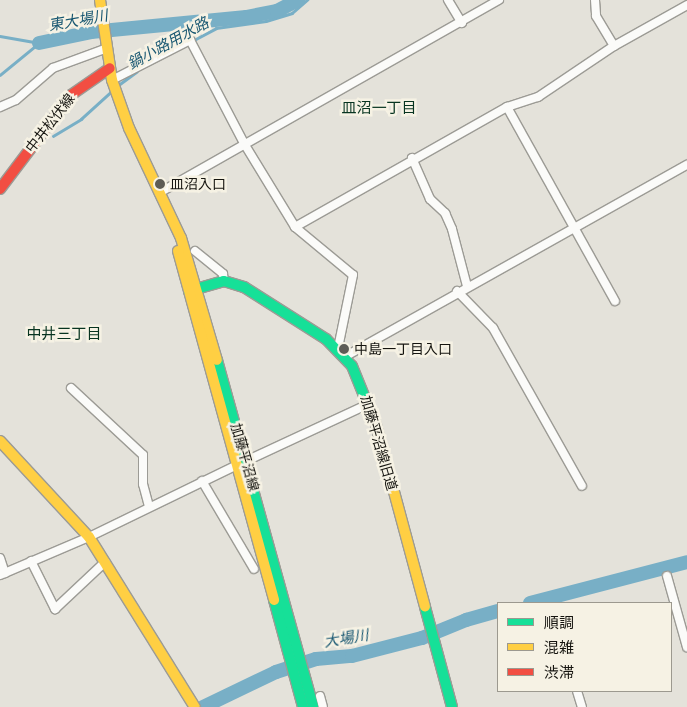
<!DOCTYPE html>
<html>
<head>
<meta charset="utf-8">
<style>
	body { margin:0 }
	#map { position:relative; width:687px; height:707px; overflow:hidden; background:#e4e2da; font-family:Helvetica,"Noto Sans JP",sans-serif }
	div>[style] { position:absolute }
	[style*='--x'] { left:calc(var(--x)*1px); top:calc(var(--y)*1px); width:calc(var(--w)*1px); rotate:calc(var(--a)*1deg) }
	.stream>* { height:2.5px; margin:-1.25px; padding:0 1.25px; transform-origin:1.25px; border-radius:1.25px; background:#78afc6 }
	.river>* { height:14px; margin:-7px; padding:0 7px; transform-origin:7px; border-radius:7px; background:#78afc6 }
	.roads { filter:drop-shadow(1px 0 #9c9b95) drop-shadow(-1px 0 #9c9b95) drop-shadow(0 1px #9c9b95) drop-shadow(0 -1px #9c9b95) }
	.street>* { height:8px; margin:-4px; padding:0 4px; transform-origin:4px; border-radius:4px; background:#fbfbf9 }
	.fast>* { height:10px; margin:-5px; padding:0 5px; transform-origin:5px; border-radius:5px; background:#16e098 }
	.slow>* { height:10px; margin:-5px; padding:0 5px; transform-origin:5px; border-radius:5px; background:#ffcf43 }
	.jam>* { height:10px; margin:-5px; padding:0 5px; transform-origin:5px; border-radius:5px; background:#f24e42 }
	.dots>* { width:14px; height:14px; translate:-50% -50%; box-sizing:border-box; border:2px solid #f6f2e4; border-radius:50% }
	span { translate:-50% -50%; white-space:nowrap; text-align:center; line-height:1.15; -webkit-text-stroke:5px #f6f2e4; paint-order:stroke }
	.street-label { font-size:14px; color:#15140f }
	.poi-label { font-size:14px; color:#15140f }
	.left { translate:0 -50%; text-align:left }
	.water-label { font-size:15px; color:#185771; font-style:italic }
	.neighbourhood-label { font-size:15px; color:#073420 }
	.legend { position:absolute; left:497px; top:602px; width:175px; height:90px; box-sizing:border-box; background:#f6f2e4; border:1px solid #9c998f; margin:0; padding:6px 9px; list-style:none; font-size:15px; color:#15140f }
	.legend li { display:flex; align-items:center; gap:10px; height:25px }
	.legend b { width:25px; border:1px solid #9c998f }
</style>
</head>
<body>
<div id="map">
	<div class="stream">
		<div style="--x:0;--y:36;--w:40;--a:10"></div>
		<div style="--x:192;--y:41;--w:27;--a:-28"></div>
		<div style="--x:216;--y:28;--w:50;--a:-8"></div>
		<div style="--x:266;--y:21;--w:27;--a:-17"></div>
		<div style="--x:292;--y:13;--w:20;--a:-41"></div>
		<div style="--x:0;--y:75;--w:50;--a:-39.4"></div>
		<div style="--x:117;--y:86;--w:24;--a:-36"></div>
		<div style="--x:53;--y:136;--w:33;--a:-31"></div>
		<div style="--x:81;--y:119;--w:43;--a:-42.2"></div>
	</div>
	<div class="river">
		<div style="--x:39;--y:43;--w:53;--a:-11.9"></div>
		<div style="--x:91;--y:32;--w:156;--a:-5.5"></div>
		<div style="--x:246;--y:17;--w:32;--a:-11"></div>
		<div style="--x:277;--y:11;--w:24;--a:-28"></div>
		<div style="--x:530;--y:603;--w:162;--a:-14.6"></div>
		<div style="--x:203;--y:707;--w:81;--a:-25.6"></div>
		<div style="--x:276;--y:672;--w:42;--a:-18"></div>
		<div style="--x:316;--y:659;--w:36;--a:-5"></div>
		<div style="--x:352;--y:656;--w:72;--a:-14.4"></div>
		<div style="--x:422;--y:638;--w:48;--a:-22.2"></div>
		<div style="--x:466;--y:620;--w:33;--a:-16"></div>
	</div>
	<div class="roads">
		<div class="street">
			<div style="--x:448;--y:0;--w:27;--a:59"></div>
			<div style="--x:595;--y:0;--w:16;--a:86"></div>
			<div style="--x:596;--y:16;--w:35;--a:59"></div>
			<div style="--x:112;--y:80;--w:88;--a:-27.1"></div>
			<div style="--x:190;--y:40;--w:119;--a:62.4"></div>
			<div style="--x:245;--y:145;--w:96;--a:58.6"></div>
			<div style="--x:295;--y:227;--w:75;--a:39.6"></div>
			<div style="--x:353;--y:275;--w:75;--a:101.6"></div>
			<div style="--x:0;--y:107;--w:17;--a:-24"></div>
			<div style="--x:16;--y:100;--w:49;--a:-40.9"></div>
			<div style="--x:53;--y:68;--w:58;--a:-20.3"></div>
			<div style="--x:507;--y:107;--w:222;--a:60.9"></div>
			<div style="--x:412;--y:158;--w:45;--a:66.3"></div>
			<div style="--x:430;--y:199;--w:21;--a:43"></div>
			<div style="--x:445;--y:213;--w:17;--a:66"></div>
			<div style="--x:452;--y:229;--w:59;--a:75.3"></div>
			<div style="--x:159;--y:193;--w:391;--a:-29.6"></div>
			<div style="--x:295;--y:227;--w:244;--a:-29.5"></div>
			<div style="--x:507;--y:107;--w:33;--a:-18"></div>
			<div style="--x:538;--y:97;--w:92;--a:-33.9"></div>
			<div style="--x:614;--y:46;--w:84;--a:-29.3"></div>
			<div style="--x:195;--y:251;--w:36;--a:39"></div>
			<div style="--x:223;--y:274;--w:7;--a:82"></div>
			<div style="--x:457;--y:291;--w:52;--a:45.8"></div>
			<div style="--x:493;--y:328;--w:181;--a:60.6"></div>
			<div style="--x:346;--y:356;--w:391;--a:-29.3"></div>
			<div style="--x:71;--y:388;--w:98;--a:42.9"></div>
			<div style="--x:143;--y:455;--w:29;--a:90"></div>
			<div style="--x:143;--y:484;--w:23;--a:75"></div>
			<div style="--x:246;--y:461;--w:136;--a:-24.9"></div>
			<div style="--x:202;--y:481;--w:102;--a:59.4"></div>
			<div style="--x:0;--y:558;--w:16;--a:72"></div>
			<div style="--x:31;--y:561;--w:54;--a:63.4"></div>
			<div style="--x:55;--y:609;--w:69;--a:-43.2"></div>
			<div style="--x:0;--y:575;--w:97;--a:-23.1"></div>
			<div style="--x:89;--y:537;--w:165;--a:-25.9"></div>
			<div style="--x:667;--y:576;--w:74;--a:74.3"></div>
			<div style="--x:577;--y:691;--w:17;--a:73"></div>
			<div style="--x:320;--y:696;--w:11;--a:75"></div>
		</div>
		<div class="fast">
			<div style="--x:189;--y:291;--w:36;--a:-16"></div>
			<div style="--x:224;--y:281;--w:21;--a:17"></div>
			<div style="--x:244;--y:287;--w:97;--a:32.4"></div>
			<div style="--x:326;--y:339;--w:37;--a:46"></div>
			<div style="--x:352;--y:366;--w:38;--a:68"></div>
			<div style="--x:217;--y:360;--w:360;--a:74.5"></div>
			<div style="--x:274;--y:600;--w:111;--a:74.8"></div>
			<div style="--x:425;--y:607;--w:104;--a:74.9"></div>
		</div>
		<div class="slow">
			<div style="--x:100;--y:0;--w:81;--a:81.5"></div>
			<div style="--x:112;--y:80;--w:51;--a:70.5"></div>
			<div style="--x:129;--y:128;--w:122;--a:64.7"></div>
			<div style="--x:181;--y:238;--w:127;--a:73.6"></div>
			<div style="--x:178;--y:251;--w:362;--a:74.6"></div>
			<div style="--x:366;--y:401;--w:26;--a:67"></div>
			<div style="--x:376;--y:425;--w:188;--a:74.9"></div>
			<div style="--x:0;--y:441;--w:131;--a:47.2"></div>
			<div style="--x:89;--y:537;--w:200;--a:58.1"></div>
		</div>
		<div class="jam">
			<div style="--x:0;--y:189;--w:118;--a:-52.9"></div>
			<div style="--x:71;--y:95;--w:47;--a:-34.7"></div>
		</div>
	</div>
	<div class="dots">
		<div style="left:160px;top:184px;background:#5d5c56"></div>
		<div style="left:344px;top:349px;background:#5d5c56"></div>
	</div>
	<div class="street-label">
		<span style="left:50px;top:123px;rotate:-52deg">中井松伏線</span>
		<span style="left:379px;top:443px;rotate:74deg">加藤平沼線旧道</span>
		<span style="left:245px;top:457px;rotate:74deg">加藤平沼線</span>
	</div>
	<div class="poi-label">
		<span class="left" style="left:170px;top:184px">皿沼入口</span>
		<span class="left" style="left:354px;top:349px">中島一丁目入口</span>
	</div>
	<div class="water-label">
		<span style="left:78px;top:20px;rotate:-10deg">東大場川</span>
		<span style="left:168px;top:43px;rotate:-29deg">鍋小路用水路</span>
		<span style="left:346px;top:638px;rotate:-9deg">大場川</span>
	</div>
	<div class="neighbourhood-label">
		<span style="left:379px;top:108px">皿沼一丁目</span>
		<span style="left:64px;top:334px">中井三丁目</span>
	</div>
	<ul class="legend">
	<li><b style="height:6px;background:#16e098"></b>順調</li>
	<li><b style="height:6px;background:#ffcf43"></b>混雑</li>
	<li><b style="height:6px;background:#f24e42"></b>渋滞</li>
	</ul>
</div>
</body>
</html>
